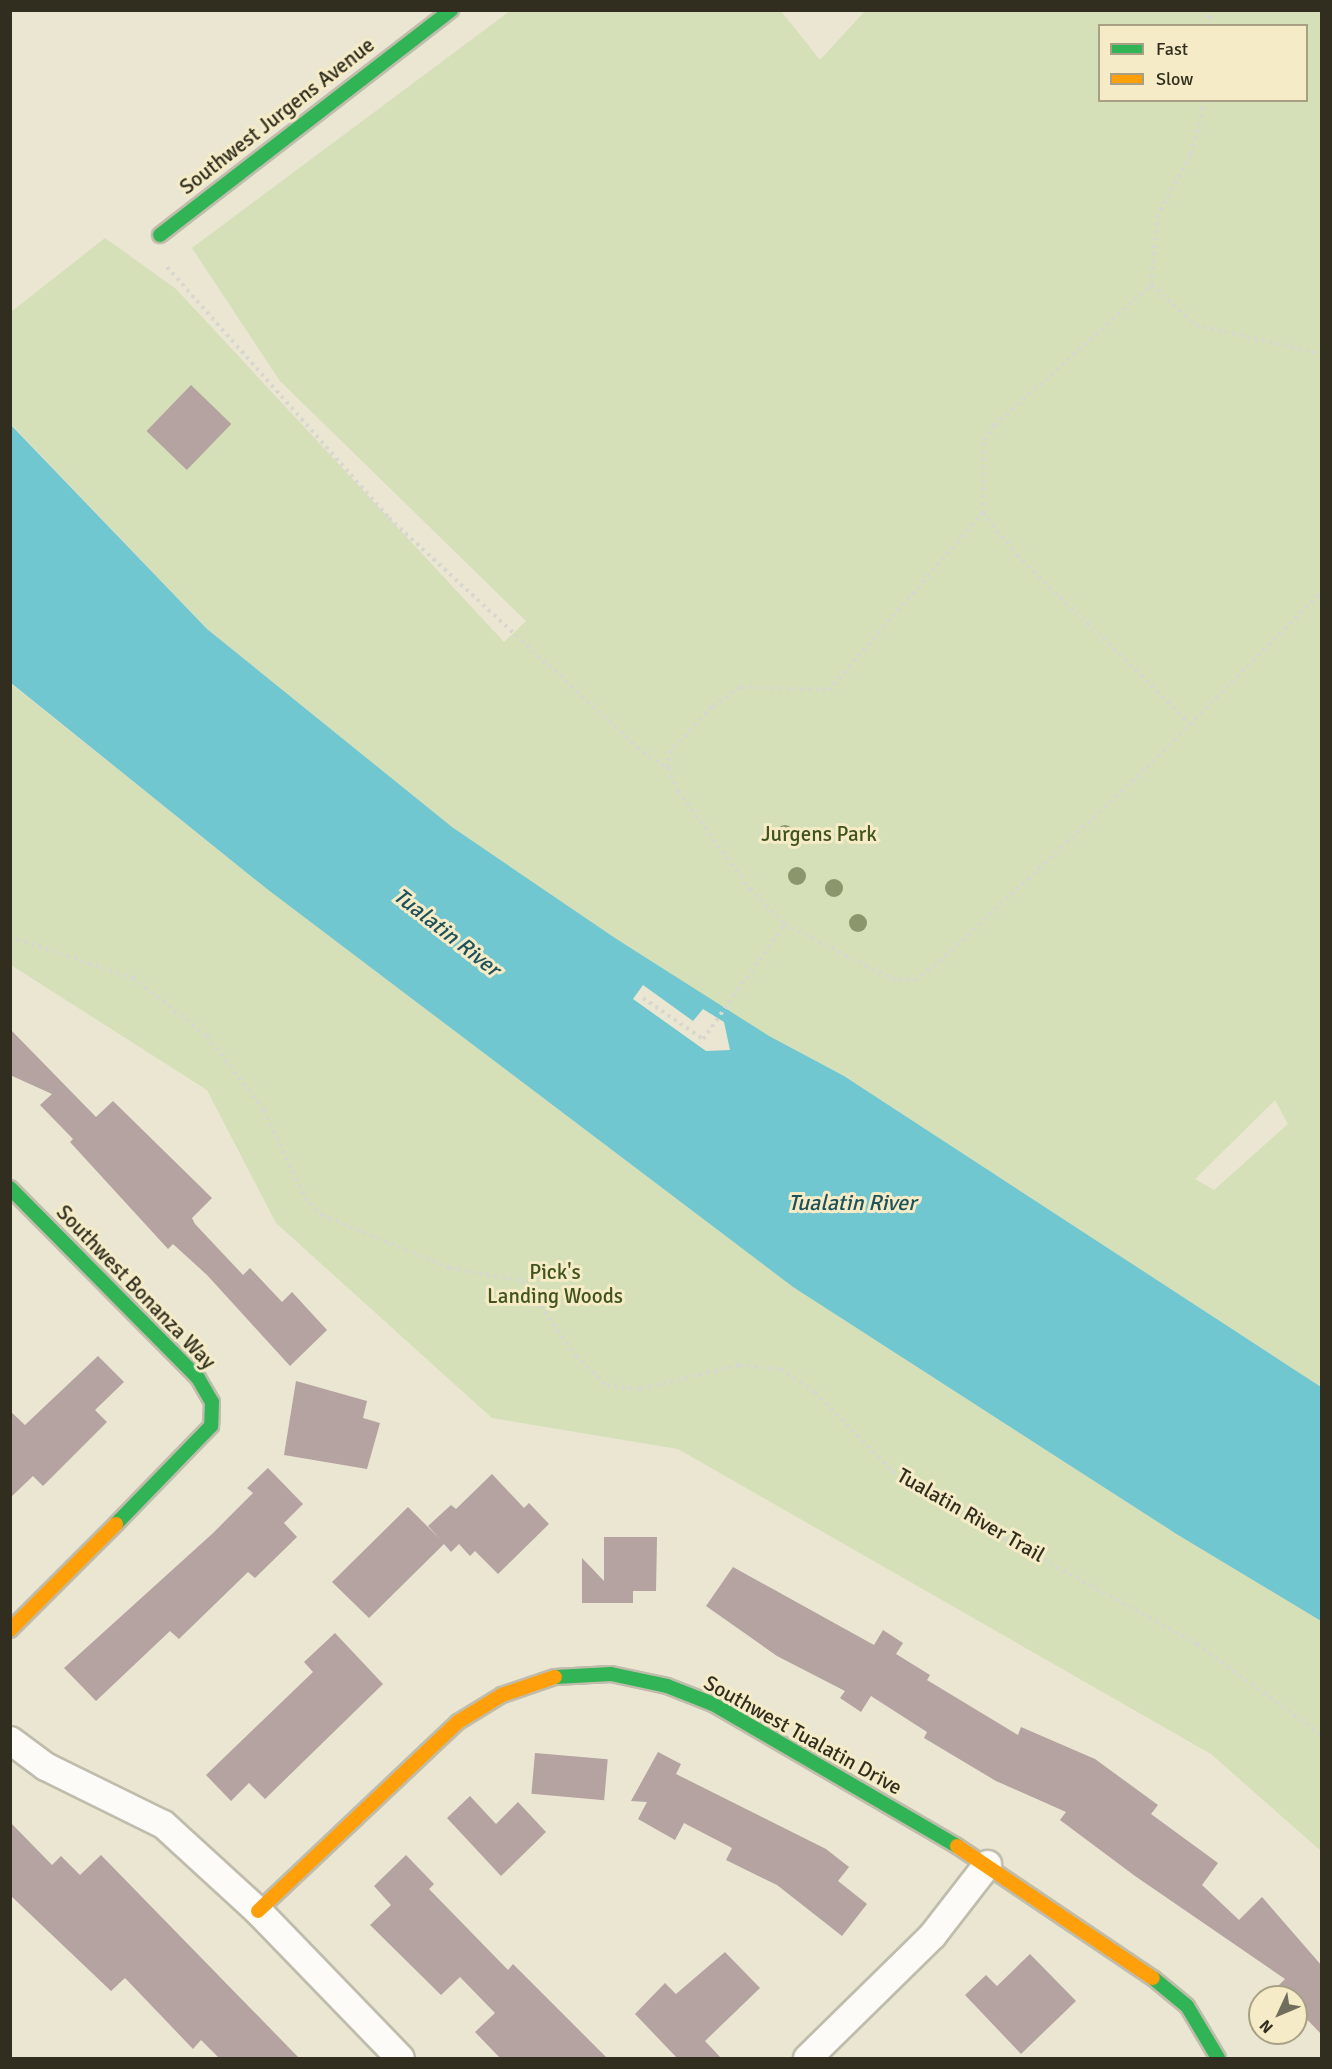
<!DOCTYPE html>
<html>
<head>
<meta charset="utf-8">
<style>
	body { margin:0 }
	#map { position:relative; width:1332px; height:2069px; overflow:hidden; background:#eae6d2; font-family:Signika,sans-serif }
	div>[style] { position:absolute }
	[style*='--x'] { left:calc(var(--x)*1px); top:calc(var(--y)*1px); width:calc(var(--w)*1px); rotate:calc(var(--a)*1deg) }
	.green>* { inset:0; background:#d5dfb8 }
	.water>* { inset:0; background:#70c7d0 }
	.pier>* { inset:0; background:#eae6d2 }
	.building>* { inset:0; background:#b4a3a0; transform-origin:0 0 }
	.path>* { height:4px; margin-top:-2px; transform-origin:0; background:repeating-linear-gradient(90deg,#d7d7d0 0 3px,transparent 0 7.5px) }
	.roads { filter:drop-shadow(2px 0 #c0bcac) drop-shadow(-2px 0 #c0bcac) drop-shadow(0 2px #c0bcac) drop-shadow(0 -2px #c0bcac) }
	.street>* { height:27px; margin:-13.5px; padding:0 13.5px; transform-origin:13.5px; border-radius:13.5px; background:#fcfbf8 }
	.fast>* { height:14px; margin:-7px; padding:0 7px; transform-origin:7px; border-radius:7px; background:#30b455 }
	.slow>* { height:14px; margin:-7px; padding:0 7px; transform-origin:7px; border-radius:7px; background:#ff9f0a }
	.trees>* { width:18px; height:18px; margin:-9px; border-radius:50%; background:#8c966d }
	span { translate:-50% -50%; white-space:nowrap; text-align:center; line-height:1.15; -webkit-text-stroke:6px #f5ecc7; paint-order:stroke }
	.street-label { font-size:21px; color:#312e1f }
	.park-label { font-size:21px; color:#40541b }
	.water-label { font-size:22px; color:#1e525b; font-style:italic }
	.frame { position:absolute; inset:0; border:12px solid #312e1f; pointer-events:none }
	.legend { position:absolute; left:1098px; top:24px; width:210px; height:78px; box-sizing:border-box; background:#f5ecc7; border:2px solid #a7a084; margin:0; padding:8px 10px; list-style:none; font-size:18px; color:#312e1f }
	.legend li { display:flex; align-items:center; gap:12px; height:30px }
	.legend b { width:30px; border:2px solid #a7a084 }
	.north { position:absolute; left:1248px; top:1985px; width:60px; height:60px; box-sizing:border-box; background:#f5ecc7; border:2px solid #a7a084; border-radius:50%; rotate:226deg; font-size:16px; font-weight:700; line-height:24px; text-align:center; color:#312e1f }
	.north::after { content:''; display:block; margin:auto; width:21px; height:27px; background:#726e5e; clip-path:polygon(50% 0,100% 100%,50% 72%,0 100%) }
</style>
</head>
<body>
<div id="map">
	<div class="green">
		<div style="clip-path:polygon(evenodd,510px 11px,781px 11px,820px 60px,865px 11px,1321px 11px,1321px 1387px,844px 1076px,769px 1037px,615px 938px,452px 827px,207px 629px,11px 424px,11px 312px,105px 238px,176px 289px,504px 642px,526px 621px,280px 381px,192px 248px,510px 11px,1100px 26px,1306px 26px,1306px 100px,1100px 100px,1100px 26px,510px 11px,1275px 1100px,1288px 1124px,1214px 1190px,1195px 1179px,1275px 1100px)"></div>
		<div style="clip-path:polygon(10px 683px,267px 889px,793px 1287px,1178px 1535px,1321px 1621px,1321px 1851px,1211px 1754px,678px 1449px,492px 1418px,276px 1223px,207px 1090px,11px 965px)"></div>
	</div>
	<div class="water">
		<div style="clip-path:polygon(10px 424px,207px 629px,452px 827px,615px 938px,769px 1036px,844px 1076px,1321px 1387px,1321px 1621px,1178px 1535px,793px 1287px,267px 889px,11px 683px)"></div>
	</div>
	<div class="pier">
		<div style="clip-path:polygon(643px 985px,693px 1021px,703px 1009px,724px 1022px,730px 1050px,706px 1051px,633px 999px)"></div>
	</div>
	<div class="building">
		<div style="left:191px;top:385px;width:56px;height:64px;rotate:44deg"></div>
		<div style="clip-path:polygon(10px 1029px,96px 1117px,113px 1101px,212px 1198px,192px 1218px,195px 1224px,243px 1275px,250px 1268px,282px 1302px,292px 1292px,327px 1330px,290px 1366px,207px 1275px,173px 1244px,168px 1249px,70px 1142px,73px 1139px,40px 1105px,52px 1094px,10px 1075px)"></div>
		<div style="clip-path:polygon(98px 1356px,124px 1382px,95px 1410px,107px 1422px,43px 1486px,33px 1476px,10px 1498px,10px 1411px,25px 1425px)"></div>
		<div style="clip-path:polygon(296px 1381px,367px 1401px,363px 1418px,380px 1423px,367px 1469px,284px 1455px)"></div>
		<div style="clip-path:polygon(268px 1468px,303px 1504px,284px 1523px,297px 1537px,255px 1578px,248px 1572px,179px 1639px,170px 1631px,96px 1701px,64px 1668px,212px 1534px,253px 1493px,247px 1488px)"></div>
		<div style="clip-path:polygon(492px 1474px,524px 1508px,529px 1503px,549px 1524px,498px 1574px,475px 1551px,470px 1556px,459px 1544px,451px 1552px,444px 1544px,369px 1618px,332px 1582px,408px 1507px,440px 1539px,428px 1526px,451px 1505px,456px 1509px)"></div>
		<div style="clip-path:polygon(604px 1537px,657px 1537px,656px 1591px,633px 1591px,633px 1603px,582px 1603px,582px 1558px,604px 1581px)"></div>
		<div style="clip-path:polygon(733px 1567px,874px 1645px,883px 1630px,903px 1643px,896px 1654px,930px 1675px,927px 1680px,1018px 1735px,1021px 1727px,1095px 1759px,1158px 1805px,1151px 1814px,1218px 1863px,1202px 1885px,1239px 1920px,1262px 1897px,1322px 1966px,1322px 2035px,1296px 2008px,1296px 1997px,1286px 1997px,1277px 1987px,1285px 1979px,1135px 1876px,1060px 1820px,1066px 1812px,996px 1781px,924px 1738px,927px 1732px,871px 1696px,861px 1712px,840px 1698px,845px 1691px,777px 1656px,706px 1606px)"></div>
		<div style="clip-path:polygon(335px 1633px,383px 1684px,265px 1799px,249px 1783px,231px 1801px,206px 1775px,313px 1672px,304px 1662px)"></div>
		<div style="clip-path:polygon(658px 1752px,681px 1764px,676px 1774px,826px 1849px,849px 1867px,838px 1881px,867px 1904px,842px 1936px,777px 1885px,726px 1860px,732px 1848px,684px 1823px,675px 1840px,638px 1819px,647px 1802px,631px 1801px)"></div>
		<div style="left:535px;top:1753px;width:73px;height:41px;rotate:5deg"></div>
		<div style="clip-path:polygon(470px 1796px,496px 1824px,518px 1802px,546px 1832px,501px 1876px,447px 1818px)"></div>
		<div style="clip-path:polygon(10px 1822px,52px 1865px,61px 1856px,80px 1875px,101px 1855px,299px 2058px,219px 2058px,201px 2040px,193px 2049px,125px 1978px,111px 1991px,10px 1895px)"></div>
		<div style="clip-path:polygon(406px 1855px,434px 1884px,429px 1889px,508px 1970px,513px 1964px,607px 2058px,500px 2058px,475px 2032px,495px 2013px,460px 1977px,441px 1995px,370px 1925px,391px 1905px,374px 1886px)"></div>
		<div style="clip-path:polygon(725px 1952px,760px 1988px,705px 2041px,721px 2058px,677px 2058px,635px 2014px,665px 1983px,676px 1994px)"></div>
		<div style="clip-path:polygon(1030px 1954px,1076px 2001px,1021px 2054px,965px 1995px,986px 1975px,997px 1986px)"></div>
	</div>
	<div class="path">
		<div style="--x:1202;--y:10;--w:12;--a:42"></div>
		<div style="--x:1208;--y:26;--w:17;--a:-69"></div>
		<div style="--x:1205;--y:100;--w:57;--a:104.3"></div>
		<div style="--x:1191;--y:155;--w:68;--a:118.8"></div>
		<div style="--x:1158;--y:215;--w:70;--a:95.7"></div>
		<div style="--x:1151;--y:285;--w:60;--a:41.6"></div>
		<div style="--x:1196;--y:325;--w:129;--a:13"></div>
		<div style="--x:167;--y:267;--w:335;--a:48.5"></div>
		<div style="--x:389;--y:518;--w:345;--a:42.7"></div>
		<div style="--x:643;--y:752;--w:30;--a:33"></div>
		<div style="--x:668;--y:768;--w:25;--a:67"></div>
		<div style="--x:678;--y:791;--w:122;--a:53.7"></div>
		<div style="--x:750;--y:889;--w:49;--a:45"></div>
		<div style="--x:785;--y:924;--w:120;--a:27.2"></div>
		<div style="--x:892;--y:979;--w:23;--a:2"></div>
		<div style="--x:915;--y:980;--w:31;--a:-37"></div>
		<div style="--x:940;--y:961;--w:284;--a:-43.1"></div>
		<div style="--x:1147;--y:767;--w:248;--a:-45.2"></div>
		<div style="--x:983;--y:513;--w:54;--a:51"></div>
		<div style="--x:1017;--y:555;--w:241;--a:44.2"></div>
		<div style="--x:668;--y:768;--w:15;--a:-86"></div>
		<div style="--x:669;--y:753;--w:64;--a:-46.9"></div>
		<div style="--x:713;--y:706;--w:34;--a:-34"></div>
		<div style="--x:741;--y:687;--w:88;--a:2"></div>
		<div style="--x:829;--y:690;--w:235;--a:-49"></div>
		<div style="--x:983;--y:513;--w:73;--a:-89.2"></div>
		<div style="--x:984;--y:440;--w:19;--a:-54"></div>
		<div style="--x:995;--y:425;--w:210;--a:-41.9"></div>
		<div style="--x:10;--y:937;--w:130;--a:18.4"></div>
		<div style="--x:133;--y:978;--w:94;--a:38.1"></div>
		<div style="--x:207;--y:1036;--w:93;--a:52.4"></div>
		<div style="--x:264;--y:1110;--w:97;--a:65"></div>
		<div style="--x:305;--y:1198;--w:24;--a:45"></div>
		<div style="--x:322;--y:1215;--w:139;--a:22.5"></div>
		<div style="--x:450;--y:1268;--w:74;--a:10.1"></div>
		<div style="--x:523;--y:1281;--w:92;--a:54.8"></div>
		<div style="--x:576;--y:1356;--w:43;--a:44.1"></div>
		<div style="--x:607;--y:1386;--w:34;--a:5"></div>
		<div style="--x:641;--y:1389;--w:101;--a:-13.8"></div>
		<div style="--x:739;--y:1365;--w:42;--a:5.4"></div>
		<div style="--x:781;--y:1369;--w:41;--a:34.1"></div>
		<div style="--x:815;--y:1392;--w:111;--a:45.4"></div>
		<div style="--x:893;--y:1471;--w:77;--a:32.9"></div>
		<div style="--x:958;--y:1513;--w:273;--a:28.7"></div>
		<div style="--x:1197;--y:1644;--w:155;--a:36.1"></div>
		<div style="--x:643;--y:998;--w:73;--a:34.3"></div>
		<div style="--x:703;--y:1039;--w:141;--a:-54.5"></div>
		<div style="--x:1321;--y:2058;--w:1;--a:0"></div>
	</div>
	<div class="roads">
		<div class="street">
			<div style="--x:10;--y:1740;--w:44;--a:36.6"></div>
			<div style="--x:45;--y:1766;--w:131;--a:26.2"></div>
			<div style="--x:163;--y:1824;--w:129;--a:42.5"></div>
			<div style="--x:258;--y:1911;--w:204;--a:46"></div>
			<div style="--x:807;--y:2058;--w:175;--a:-44.5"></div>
			<div style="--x:932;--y:1935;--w:90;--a:-52.2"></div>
		</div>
		<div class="fast">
			<div style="--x:160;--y:235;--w:368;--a:-37.7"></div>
			<div style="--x:10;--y:1188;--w:267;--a:45.3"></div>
			<div style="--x:198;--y:1378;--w:28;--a:60"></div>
			<div style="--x:212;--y:1402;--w:24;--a:92"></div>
			<div style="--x:211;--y:1426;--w:136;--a:134.1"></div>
			<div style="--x:555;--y:1677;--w:56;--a:-3.1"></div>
			<div style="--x:611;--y:1674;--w:57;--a:12.1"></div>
			<div style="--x:667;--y:1686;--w:49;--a:21.4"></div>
			<div style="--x:713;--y:1704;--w:282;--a:30.2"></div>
			<div style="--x:1153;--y:1978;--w:44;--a:39.5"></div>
			<div style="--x:1187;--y:2006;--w:61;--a:59.2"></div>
		</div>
		<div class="slow">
			<div style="--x:10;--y:1630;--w:150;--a:-45"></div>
			<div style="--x:957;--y:1846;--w:236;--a:34"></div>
			<div style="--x:258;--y:1911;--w:275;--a:-43.4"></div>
			<div style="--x:458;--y:1722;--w:52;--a:-31.5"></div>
			<div style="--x:502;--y:1695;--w:56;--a:-18.8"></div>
		</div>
	</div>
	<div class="trees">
		<div style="left:785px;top:834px"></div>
		<div style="left:797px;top:876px"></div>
		<div style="left:834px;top:888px"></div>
		<div style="left:858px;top:923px"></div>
	</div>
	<div class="street-label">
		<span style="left:277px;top:116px;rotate:-38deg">Southwest Jurgens Avenue</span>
		<span style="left:136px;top:1287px;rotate:46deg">Southwest Bonanza Way</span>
		<span style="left:971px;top:1515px;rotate:30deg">Tualatin River Trail</span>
		<span style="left:803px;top:1735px;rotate:29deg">Southwest Tualatin Drive</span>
	</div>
	<div class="park-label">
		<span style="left:819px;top:834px">Jurgens Park</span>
		<span style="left:555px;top:1284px">Pick's<br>Landing Woods</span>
	</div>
	<div class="water-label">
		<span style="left:447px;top:932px;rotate:38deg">Tualatin River</span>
		<span style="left:852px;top:1203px">Tualatin River</span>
	</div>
	<div class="frame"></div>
	<ul class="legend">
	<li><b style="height:8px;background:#30b455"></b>Fast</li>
	<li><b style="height:8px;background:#ff9f0a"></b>Slow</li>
	</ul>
	<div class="north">N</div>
</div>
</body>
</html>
